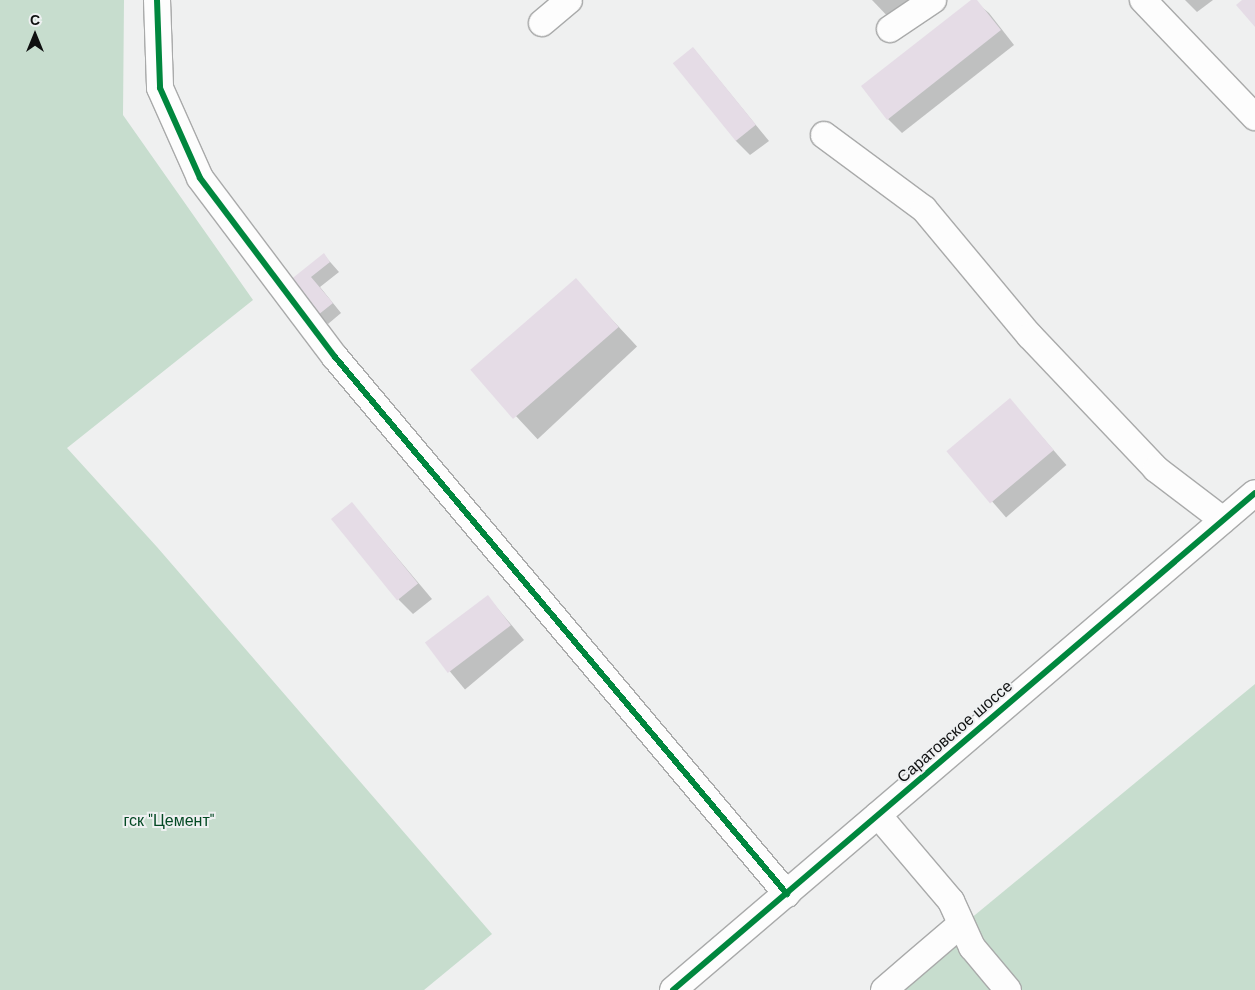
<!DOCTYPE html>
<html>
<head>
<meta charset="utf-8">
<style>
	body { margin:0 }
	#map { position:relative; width:1255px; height:990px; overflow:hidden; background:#eff0f0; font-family:"DM Sans",sans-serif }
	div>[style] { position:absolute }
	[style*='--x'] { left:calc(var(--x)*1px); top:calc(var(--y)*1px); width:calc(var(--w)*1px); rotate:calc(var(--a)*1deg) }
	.green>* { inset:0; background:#c7ddce }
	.shadow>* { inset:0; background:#0003; transform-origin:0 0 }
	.building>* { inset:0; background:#e5dce6; transform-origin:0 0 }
	.roads { filter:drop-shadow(1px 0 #a9aaaa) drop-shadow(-1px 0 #a9aaaa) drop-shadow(0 1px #a9aaaa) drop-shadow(0 -1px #a9aaaa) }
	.minor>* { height:26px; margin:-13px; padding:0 13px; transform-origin:13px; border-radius:13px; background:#fdfdfd }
	.cycleway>* { height:6px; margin:-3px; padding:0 3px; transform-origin:3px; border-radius:3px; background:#00873e }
	span { translate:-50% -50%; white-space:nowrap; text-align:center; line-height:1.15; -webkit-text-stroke:4px #eef0f1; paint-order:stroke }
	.street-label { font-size:16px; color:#0f1010 }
	.park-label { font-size:16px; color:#044924 }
	.north { position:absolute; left:10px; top:10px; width:50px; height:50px; -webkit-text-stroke:4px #eef0f1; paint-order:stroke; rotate:0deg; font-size:14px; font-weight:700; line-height:20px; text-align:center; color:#0f1010 }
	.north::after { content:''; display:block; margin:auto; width:18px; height:22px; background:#0f1010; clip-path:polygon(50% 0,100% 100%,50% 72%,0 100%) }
</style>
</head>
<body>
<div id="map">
	<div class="green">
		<div style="clip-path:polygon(0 0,124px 0,123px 115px,253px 300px,67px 448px,157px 547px,492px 934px,424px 990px,0 990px)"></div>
		<div style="clip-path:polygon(1255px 684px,1255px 990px,884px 990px)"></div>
	</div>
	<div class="shadow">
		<div style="clip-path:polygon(872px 0,924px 0,895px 24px)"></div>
		<div style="clip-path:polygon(973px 0,989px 13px,1014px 45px,902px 133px,888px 119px)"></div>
		<div style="clip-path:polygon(1185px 0,1213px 0,1197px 12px)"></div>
		<div style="clip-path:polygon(693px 48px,769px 141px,750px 155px,736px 141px)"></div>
		<div style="clip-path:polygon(324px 255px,339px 272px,320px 287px,341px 313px,328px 324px,290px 281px)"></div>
		<div style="left:575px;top:280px;width:91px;height:136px;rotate:47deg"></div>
		<div style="left:1010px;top:400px;width:86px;height:80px;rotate:49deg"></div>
		<div style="clip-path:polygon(352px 504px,432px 599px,413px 614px,399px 600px)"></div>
		<div style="left:488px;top:597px;width:56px;height:77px;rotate:50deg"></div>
	</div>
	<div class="building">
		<div style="clip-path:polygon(971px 0,977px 0,1001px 30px,887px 120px,861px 86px)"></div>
		<div style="clip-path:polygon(1242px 0,1255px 0,1255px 27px,1236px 5px)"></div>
		<div style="left:693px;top:47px;width:100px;height:26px;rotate:51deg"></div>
		<div style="clip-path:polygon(324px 253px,330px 262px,311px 277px,333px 303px,318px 315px,289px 281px)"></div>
		<div style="left:576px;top:278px;width:65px;height:140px;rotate:49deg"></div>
		<div style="left:1010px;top:398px;width:68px;height:83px;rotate:50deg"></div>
		<div style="left:352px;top:502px;width:105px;height:27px;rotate:51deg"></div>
		<div style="left:488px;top:595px;width:38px;height:79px;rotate:53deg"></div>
	</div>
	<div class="roads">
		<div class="minor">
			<div style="--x:157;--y:0;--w:88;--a:88"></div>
			<div style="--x:160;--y:88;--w:98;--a:66"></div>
			<div style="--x:200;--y:178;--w:224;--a:53"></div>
			<div style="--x:335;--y:357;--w:702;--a:49.91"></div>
			<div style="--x:1143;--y:0;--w:162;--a:46.3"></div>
			<div style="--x:542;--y:23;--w:35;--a:-40"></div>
			<div style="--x:890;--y:29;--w:52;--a:-34"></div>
			<div style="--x:824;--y:135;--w:124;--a:36.5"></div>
			<div style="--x:924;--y:209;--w:165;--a:50.2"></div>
			<div style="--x:1030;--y:336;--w:183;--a:46.5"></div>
			<div style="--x:1156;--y:469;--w:84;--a:37.3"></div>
			<div style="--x:878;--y:815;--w:113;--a:49.7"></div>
			<div style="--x:951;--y:901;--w:51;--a:65.5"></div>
			<div style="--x:972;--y:947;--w:56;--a:50.1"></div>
			<div style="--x:673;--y:990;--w:765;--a:-40.5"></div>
			<div style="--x:884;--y:990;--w:101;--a:-40.6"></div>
		</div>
	</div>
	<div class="cycleway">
		<div style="--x:157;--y:0;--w:88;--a:88"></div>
		<div style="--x:160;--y:88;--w:98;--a:66"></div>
		<div style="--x:200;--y:178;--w:224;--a:53"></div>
		<div style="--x:335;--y:357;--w:702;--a:49.91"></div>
		<div style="--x:673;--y:990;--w:765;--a:-40.5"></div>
	</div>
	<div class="street-label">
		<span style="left:955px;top:732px;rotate:-41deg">Саратовское шоссе</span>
	</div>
	<div class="park-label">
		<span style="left:169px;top:821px">гск "Цемент"</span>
	</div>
	<div class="north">С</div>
</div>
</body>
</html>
